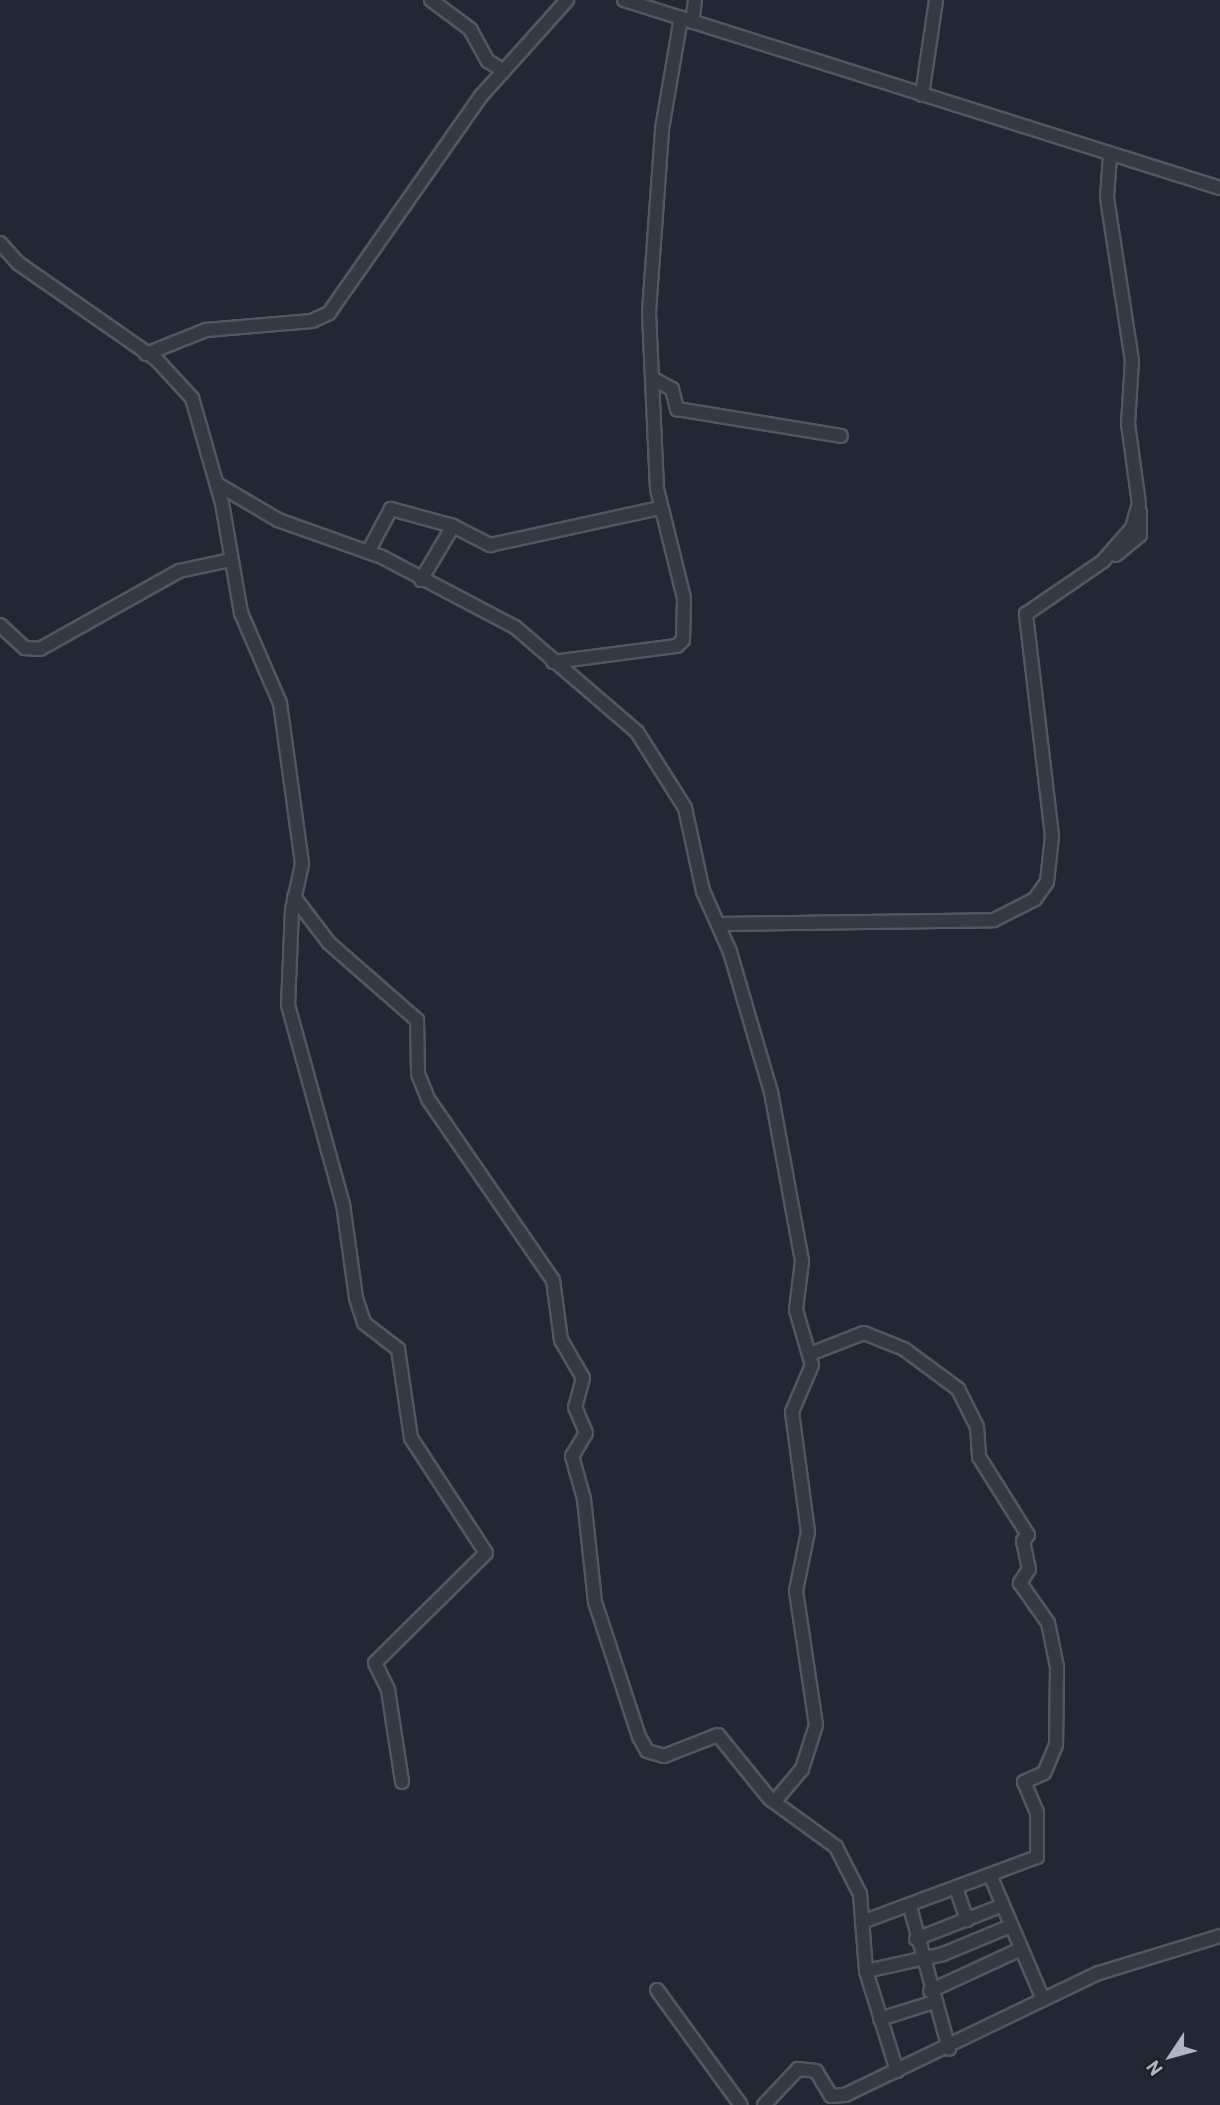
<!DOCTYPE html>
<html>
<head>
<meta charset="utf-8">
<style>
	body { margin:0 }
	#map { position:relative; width:1220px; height:2105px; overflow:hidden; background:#212833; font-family:Barlow,sans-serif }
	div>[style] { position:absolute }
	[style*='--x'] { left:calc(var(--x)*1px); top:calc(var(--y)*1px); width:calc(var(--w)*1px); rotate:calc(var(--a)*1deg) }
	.roads { filter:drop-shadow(2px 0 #515762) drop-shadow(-2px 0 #515762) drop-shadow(0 2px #515762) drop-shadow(0 -2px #515762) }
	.minor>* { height:12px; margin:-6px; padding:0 6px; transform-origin:6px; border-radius:6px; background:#343a44 }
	span { translate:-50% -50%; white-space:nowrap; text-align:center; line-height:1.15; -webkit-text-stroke:5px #1a1f28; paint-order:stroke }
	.north { position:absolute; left:1136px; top:2021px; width:70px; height:70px; -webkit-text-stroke:5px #1a1f28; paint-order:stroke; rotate:234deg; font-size:19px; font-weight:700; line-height:28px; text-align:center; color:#aeb4c1 }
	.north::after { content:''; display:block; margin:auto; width:24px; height:32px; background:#aeb4c1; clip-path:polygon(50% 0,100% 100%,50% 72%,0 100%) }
</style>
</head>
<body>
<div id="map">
	<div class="roads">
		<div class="minor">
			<div style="--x:431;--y:0;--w:49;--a:36.6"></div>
			<div style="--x:470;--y:29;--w:37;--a:61"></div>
			<div style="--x:488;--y:61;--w:17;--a:33"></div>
			<div style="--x:624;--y:0;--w:625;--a:17.51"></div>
			<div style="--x:692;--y:22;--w:22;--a:-82"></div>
			<div style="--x:922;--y:95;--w:96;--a:-81.6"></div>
			<div style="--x:0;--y:243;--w:27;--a:48"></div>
			<div style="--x:18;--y:263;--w:169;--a:34.9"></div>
			<div style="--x:157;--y:360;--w:52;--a:47.4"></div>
			<div style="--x:192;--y:398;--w:109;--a:74.1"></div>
			<div style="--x:222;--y:503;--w:112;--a:80.2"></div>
			<div style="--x:241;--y:613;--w:98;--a:66.6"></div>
			<div style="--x:280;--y:703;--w:162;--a:82.2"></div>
			<div style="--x:302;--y:864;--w:47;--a:102.3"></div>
			<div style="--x:292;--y:910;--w:95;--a:92.4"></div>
			<div style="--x:288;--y:1005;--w:206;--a:74.6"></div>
			<div style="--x:343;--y:1204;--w:95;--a:82.1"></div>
			<div style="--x:356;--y:1298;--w:26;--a:72"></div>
			<div style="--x:364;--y:1323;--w:43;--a:37.4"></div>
			<div style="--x:398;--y:1349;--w:90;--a:81.7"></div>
			<div style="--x:411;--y:1438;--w:137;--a:56.9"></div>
			<div style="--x:486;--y:1553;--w:156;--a:135.3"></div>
			<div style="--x:375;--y:1663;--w:30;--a:64"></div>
			<div style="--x:388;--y:1690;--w:93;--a:81.3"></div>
			<div style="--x:146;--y:354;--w:65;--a:-21.8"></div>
			<div style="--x:206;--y:330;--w:106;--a:-4.9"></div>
			<div style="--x:312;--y:321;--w:19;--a:-25"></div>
			<div style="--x:329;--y:313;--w:265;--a:-55"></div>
			<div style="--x:481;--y:96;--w:129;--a:-48.1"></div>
			<div style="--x:652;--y:378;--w:23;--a:29"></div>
			<div style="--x:672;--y:389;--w:21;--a:76"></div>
			<div style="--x:677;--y:409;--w:166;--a:9.3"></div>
			<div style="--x:217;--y:484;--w:71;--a:30.5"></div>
			<div style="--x:278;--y:520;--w:110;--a:19.6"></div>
			<div style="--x:382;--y:557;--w:150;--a:27.8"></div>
			<div style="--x:515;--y:627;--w:161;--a:40.7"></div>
			<div style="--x:637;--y:732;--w:90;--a:57.7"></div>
			<div style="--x:685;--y:808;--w:85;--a:77.8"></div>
			<div style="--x:703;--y:891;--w:67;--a:66.1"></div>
			<div style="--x:730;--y:952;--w:146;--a:73.7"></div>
			<div style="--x:771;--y:1092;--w:172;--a:79.6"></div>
			<div style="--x:802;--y:1261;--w:49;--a:97"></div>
			<div style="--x:796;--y:1310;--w:57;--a:73.8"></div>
			<div style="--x:812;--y:1365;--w:51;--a:113.1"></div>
			<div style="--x:792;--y:1412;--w:121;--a:82.4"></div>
			<div style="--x:808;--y:1532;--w:60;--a:101.5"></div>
			<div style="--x:796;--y:1591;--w:135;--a:81.5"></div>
			<div style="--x:816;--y:1725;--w:46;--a:107.7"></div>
			<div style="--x:802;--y:1769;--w:43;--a:130.3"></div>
			<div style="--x:368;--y:552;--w:49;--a:-61.9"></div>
			<div style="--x:391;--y:509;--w:64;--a:15.3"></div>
			<div style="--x:453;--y:526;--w:42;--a:27.2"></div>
			<div style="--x:490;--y:545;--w:173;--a:-12.3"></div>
			<div style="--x:1116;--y:555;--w:31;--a:-40"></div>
			<div style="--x:1140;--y:535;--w:23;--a:-90"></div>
			<div style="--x:421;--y:580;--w:63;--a:-59.3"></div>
			<div style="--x:0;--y:625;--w:34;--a:43"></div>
			<div style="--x:25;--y:648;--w:15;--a:4"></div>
			<div style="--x:40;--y:649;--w:159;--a:-29.3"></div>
			<div style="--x:179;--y:571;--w:52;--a:-12.2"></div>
			<div style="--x:553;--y:662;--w:125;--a:-7.4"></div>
			<div style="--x:677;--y:646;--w:8;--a:-45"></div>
			<div style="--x:683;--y:640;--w:42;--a:-88.6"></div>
			<div style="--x:684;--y:598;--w:112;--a:-103.9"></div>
			<div style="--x:657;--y:489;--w:177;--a:-92.6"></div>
			<div style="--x:649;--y:312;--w:183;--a:-85.9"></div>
			<div style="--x:662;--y:129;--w:113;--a:-80.3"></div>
			<div style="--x:294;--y:897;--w:58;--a:52.7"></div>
			<div style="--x:329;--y:943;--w:117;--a:41.2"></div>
			<div style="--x:417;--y:1020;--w:54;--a:88.9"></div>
			<div style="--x:418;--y:1074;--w:27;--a:68"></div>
			<div style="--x:428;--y:1099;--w:220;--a:55.4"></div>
			<div style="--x:553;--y:1280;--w:61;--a:82.4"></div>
			<div style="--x:561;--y:1340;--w:44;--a:59.9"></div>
			<div style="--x:583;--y:1378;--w:30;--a:105"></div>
			<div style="--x:575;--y:1407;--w:28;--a:67"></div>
			<div style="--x:586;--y:1433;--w:27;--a:121"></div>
			<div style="--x:572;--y:1456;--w:45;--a:74.4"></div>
			<div style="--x:584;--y:1499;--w:104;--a:83.9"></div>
			<div style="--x:595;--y:1602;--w:142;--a:71.9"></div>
			<div style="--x:639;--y:1737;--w:16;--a:60"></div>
			<div style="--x:647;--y:1751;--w:18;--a:16"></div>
			<div style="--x:664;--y:1756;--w:58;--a:-21.3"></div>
			<div style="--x:718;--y:1735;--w:82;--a:50.9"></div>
			<div style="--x:770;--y:1799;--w:82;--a:36"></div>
			<div style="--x:836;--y:1847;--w:53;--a:62.9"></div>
			<div style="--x:860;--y:1894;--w:77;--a:85.5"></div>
			<div style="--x:866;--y:1971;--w:105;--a:72.8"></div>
			<div style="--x:719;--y:924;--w:275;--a:-0.8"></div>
			<div style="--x:994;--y:920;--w:46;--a:-27.1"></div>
			<div style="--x:1035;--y:899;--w:21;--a:-55"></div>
			<div style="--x:1047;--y:882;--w:46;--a:-83.8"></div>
			<div style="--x:1052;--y:836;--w:224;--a:-96.7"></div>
			<div style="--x:1026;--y:614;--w:93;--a:-34.5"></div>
			<div style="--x:1103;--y:561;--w:44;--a:-48.7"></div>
			<div style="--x:1132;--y:528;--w:25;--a:-74"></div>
			<div style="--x:1139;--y:504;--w:81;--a:-97.8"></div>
			<div style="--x:1128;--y:424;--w:63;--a:-86.4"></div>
			<div style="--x:1132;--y:361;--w:166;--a:-98.7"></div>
			<div style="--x:1107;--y:197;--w:41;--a:-85.8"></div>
			<div style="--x:810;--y:1354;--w:58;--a:-21.3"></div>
			<div style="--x:864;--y:1333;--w:43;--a:21.8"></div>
			<div style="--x:904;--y:1349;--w:67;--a:36.5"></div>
			<div style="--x:958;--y:1389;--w:42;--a:63.4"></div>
			<div style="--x:977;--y:1427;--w:30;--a:86"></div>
			<div style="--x:979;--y:1457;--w:92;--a:57.9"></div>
			<div style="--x:1028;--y:1535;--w:8;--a:130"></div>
			<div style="--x:1023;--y:1541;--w:29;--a:78"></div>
			<div style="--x:1029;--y:1569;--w:17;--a:123"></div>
			<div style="--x:1020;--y:1583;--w:49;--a:55"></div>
			<div style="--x:1048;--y:1623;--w:45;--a:78.4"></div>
			<div style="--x:1057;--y:1667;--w:78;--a:90.7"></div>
			<div style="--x:1056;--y:1745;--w:30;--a:113"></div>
			<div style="--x:1044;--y:1773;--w:22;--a:156"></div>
			<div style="--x:1024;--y:1782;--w:33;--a:67"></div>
			<div style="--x:1037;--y:1812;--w:45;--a:90"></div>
			<div style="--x:1037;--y:1857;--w:187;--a:159.6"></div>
			<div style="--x:990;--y:1875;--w:135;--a:66.9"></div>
			<div style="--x:956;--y:1888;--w:34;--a:71"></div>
			<div style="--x:910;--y:1907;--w:147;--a:74.6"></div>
			<div style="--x:916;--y:1939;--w:93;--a:-21.3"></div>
			<div style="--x:866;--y:1971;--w:79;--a:-12.4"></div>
			<div style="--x:943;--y:1954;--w:74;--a:-22.4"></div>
			<div style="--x:657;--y:1990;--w:142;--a:53.9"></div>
			<div style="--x:930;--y:1991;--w:100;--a:-24.8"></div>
			<div style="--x:880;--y:2019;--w:57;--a:-17.5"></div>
			<div style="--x:764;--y:2105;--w:50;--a:-46.6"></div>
			<div style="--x:798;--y:2069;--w:18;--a:6"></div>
			<div style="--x:816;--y:2071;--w:29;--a:59"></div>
			<div style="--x:831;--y:2096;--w:14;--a:-4"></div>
			<div style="--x:845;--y:2095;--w:282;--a:-25.7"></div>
			<div style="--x:1099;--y:1973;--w:127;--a:-17"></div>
		</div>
	</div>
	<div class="north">N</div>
</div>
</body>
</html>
